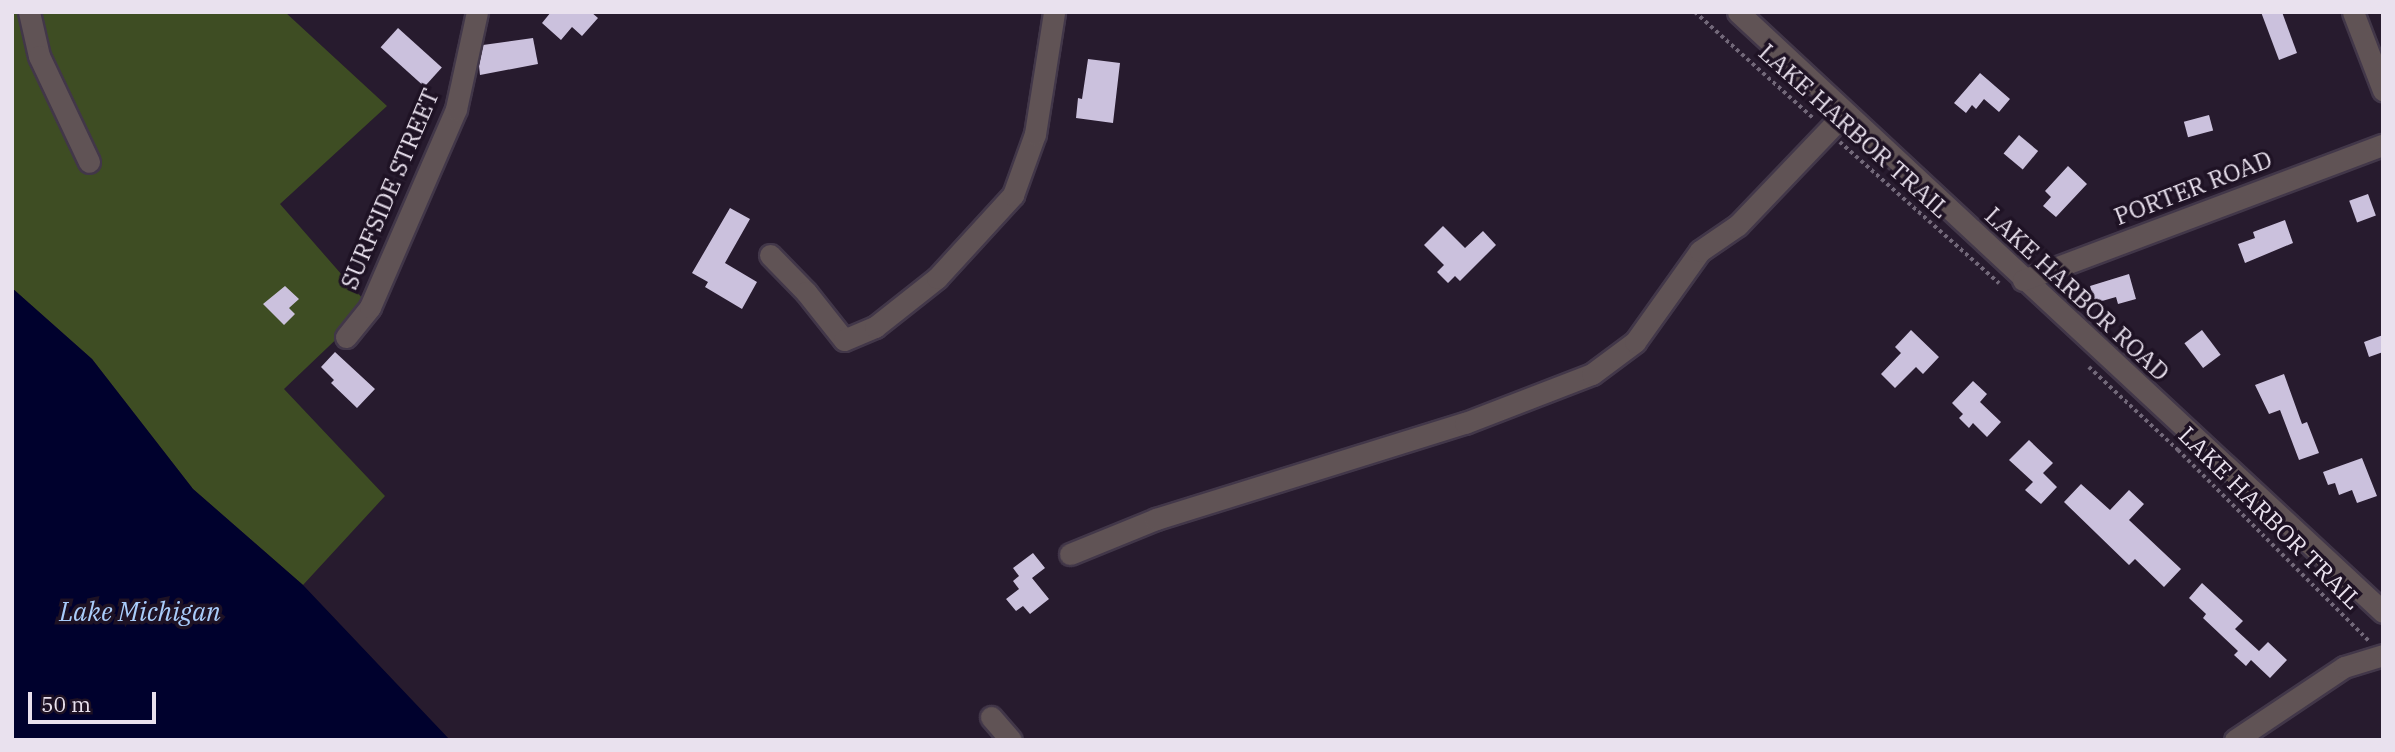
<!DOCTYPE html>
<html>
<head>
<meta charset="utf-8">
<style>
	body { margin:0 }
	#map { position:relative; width:2395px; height:752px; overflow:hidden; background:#271b2e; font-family:"IBM Plex Serif",serif }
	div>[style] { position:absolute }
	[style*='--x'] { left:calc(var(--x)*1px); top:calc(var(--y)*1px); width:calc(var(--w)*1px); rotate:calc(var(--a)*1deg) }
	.green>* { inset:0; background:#3e4d23 }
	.water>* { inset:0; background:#00012d }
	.building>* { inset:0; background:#cbc1dd; transform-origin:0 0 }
	.path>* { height:3.5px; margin-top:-1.75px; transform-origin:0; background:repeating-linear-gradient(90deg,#726879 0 3.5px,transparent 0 7px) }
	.roads { filter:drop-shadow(2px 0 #423749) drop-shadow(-2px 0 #423749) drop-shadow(0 2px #423749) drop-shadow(0 -2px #423749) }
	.minor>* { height:21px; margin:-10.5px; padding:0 10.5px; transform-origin:10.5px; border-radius:10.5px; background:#605355 }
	span { translate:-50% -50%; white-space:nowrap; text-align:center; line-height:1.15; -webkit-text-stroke:7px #1e1224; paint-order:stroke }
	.street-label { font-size:24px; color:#e9e1ee }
	.water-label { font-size:26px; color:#a9ccfa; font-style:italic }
	.frame { position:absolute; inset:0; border:14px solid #e9e1ee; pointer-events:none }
	.scale { position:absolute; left:28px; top:692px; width:128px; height:32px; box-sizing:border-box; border:4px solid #e9e1ee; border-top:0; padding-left:9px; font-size:21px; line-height:24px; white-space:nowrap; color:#e9e1ee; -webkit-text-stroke:5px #1e1224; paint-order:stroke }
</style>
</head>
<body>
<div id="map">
	<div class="green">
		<div style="clip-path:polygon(12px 12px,285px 12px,387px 106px,280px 204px,370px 307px,284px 389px,385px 496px,303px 585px,193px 489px,92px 359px,12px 288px)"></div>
	</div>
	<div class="water">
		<div style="clip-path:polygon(12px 288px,92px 359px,193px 489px,303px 585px,450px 740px,12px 740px)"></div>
	</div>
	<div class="building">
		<div style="clip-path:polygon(551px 12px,591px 12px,598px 18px,582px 36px,572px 27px,561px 40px,542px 23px)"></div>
		<div style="clip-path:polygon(2261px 12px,2282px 12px,2297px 53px,2279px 60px)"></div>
		<div style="left:398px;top:28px;width:59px;height:26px;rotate:42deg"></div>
		<div style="clip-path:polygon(533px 38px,538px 64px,480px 75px,479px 66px,483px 45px)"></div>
		<div style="clip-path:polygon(1088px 59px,1120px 63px,1113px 123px,1076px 118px,1078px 98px,1082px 99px)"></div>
		<div style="clip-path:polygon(1980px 73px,2010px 99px,1999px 112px,1984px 99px,1976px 109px,1972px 105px,1966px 113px,1954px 103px)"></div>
		<div style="left:2209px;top:115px;width:16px;height:26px;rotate:75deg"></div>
		<div style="left:2019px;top:135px;width:25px;height:24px;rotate:40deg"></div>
		<div style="clip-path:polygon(2068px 166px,2087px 184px,2056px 217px,2043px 206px,2051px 197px,2045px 191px)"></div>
		<div style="left:2368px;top:194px;width:23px;height:20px;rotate:70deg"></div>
		<div style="clip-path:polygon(730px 208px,750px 219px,725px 263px,757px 282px,742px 309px,705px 287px,708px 282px,692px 273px)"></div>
		<div style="clip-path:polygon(2285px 220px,2293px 243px,2245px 263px,2238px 244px,2255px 238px,2253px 232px)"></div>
		<div style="clip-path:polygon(1443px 226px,1465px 248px,1483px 231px,1496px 245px,1460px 281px,1455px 276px,1448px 283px,1437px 272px,1444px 265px,1424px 245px)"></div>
		<div style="clip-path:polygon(2129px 274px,2136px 299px,2118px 304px,2116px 297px,2095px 303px,2090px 286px)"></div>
		<div style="clip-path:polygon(285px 286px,299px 299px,289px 308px,295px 314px,284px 325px,263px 304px)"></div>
		<div style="clip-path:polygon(1911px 330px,1939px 357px,1923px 374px,1916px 367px,1895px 388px,1881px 374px,1901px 353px,1895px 347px)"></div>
		<div style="left:2202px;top:330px;width:31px;height:22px;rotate:53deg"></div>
		<div style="clip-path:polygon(2383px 335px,2383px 352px,2369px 357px,2364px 342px)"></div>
		<div style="clip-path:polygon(335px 352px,375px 389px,357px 408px,331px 383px,334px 380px,321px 367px)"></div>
		<div style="clip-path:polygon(2284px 374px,2302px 424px,2307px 422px,2319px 453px,2299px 460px,2280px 410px,2269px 414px,2255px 385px)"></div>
		<div style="clip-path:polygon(1973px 381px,1987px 394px,1980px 402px,2001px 422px,1987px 437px,1973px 423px,1969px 428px,1959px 418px,1963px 414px,1952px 403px)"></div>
		<div style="clip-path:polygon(2029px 440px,2053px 463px,2043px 473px,2057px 487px,2041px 504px,2025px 490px,2033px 482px,2009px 460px)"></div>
		<div style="clip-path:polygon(2362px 458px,2377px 496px,2357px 503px,2352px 490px,2339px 495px,2335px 483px,2328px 485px,2323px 472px)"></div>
		<div style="clip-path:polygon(2081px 484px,2110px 510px,2129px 490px,2144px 504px,2129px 520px,2181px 569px,2164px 587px,2135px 559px,2129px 565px,2064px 502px)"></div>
		<div style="clip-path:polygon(1033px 553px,1045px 568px,1032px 578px,1049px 599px,1030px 614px,1023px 606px,1016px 611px,1006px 599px,1019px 589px,1013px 581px,1019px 576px,1013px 568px)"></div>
		<div style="clip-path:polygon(2202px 583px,2243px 621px,2235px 629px,2259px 651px,2268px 642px,2287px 660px,2270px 678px,2251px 660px,2246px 666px,2234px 655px,2238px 651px,2203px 618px,2206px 614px,2189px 598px)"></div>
	</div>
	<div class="path">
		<div style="--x:1695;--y:12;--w:159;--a:41.9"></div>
		<div style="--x:1840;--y:142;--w:213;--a:41.6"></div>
		<div style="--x:2089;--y:367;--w:122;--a:43"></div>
		<div style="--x:2178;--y:450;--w:270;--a:45"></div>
	</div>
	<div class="roads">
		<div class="minor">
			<div style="--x:29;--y:12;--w:45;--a:77.2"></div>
			<div style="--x:39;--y:56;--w:117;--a:64.7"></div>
			<div style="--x:1738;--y:12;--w:881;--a:42.93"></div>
			<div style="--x:2353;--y:12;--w:84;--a:69"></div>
			<div style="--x:770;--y:255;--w:52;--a:45.8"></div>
			<div style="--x:806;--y:292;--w:61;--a:51.6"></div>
			<div style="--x:844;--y:340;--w:34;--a:-23"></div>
			<div style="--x:875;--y:327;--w:79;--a:-38.3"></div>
			<div style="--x:937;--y:278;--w:113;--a:-47.5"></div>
			<div style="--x:1013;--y:195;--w:65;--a:-70.2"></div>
			<div style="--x:1035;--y:134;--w:123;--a:-81.1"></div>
			<div style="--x:2023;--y:280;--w:384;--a:-20.6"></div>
			<div style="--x:346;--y:337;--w:38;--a:-51"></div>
			<div style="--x:370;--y:307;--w:216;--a:-66.5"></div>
			<div style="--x:456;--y:109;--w:99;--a:-77.8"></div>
			<div style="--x:1070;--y:554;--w:93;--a:-22.1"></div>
			<div style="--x:1156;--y:519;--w:324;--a:-17.3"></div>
			<div style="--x:1465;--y:423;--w:136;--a:-21.1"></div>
			<div style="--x:1592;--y:374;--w:54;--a:-36.7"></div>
			<div style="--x:1635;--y:342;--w:112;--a:-54.5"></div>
			<div style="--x:1700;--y:251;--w:46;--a:-34.4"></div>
			<div style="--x:1738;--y:225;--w:155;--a:-46.3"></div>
			<div style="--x:991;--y:717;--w:30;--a:49"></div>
			<div style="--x:2235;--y:740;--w:131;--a:-33.8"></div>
			<div style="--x:2344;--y:667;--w:41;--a:-17.1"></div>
		</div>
	</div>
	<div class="street-label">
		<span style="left:1854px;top:131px;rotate:42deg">LAKE HARBOR TRAIL</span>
		<span style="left:2193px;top:188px;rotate:-21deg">PORTER ROAD</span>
		<span style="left:390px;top:189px;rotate:-67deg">SURFSIDE STREET</span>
		<span style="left:2077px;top:294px;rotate:43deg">LAKE HARBOR ROAD</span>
		<span style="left:2270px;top:518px;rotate:45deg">LAKE HARBOR TRAIL</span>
	</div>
	<div class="water-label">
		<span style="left:140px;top:612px">Lake Michigan</span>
	</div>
	<div class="frame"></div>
	<div class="scale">50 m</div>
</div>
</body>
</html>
